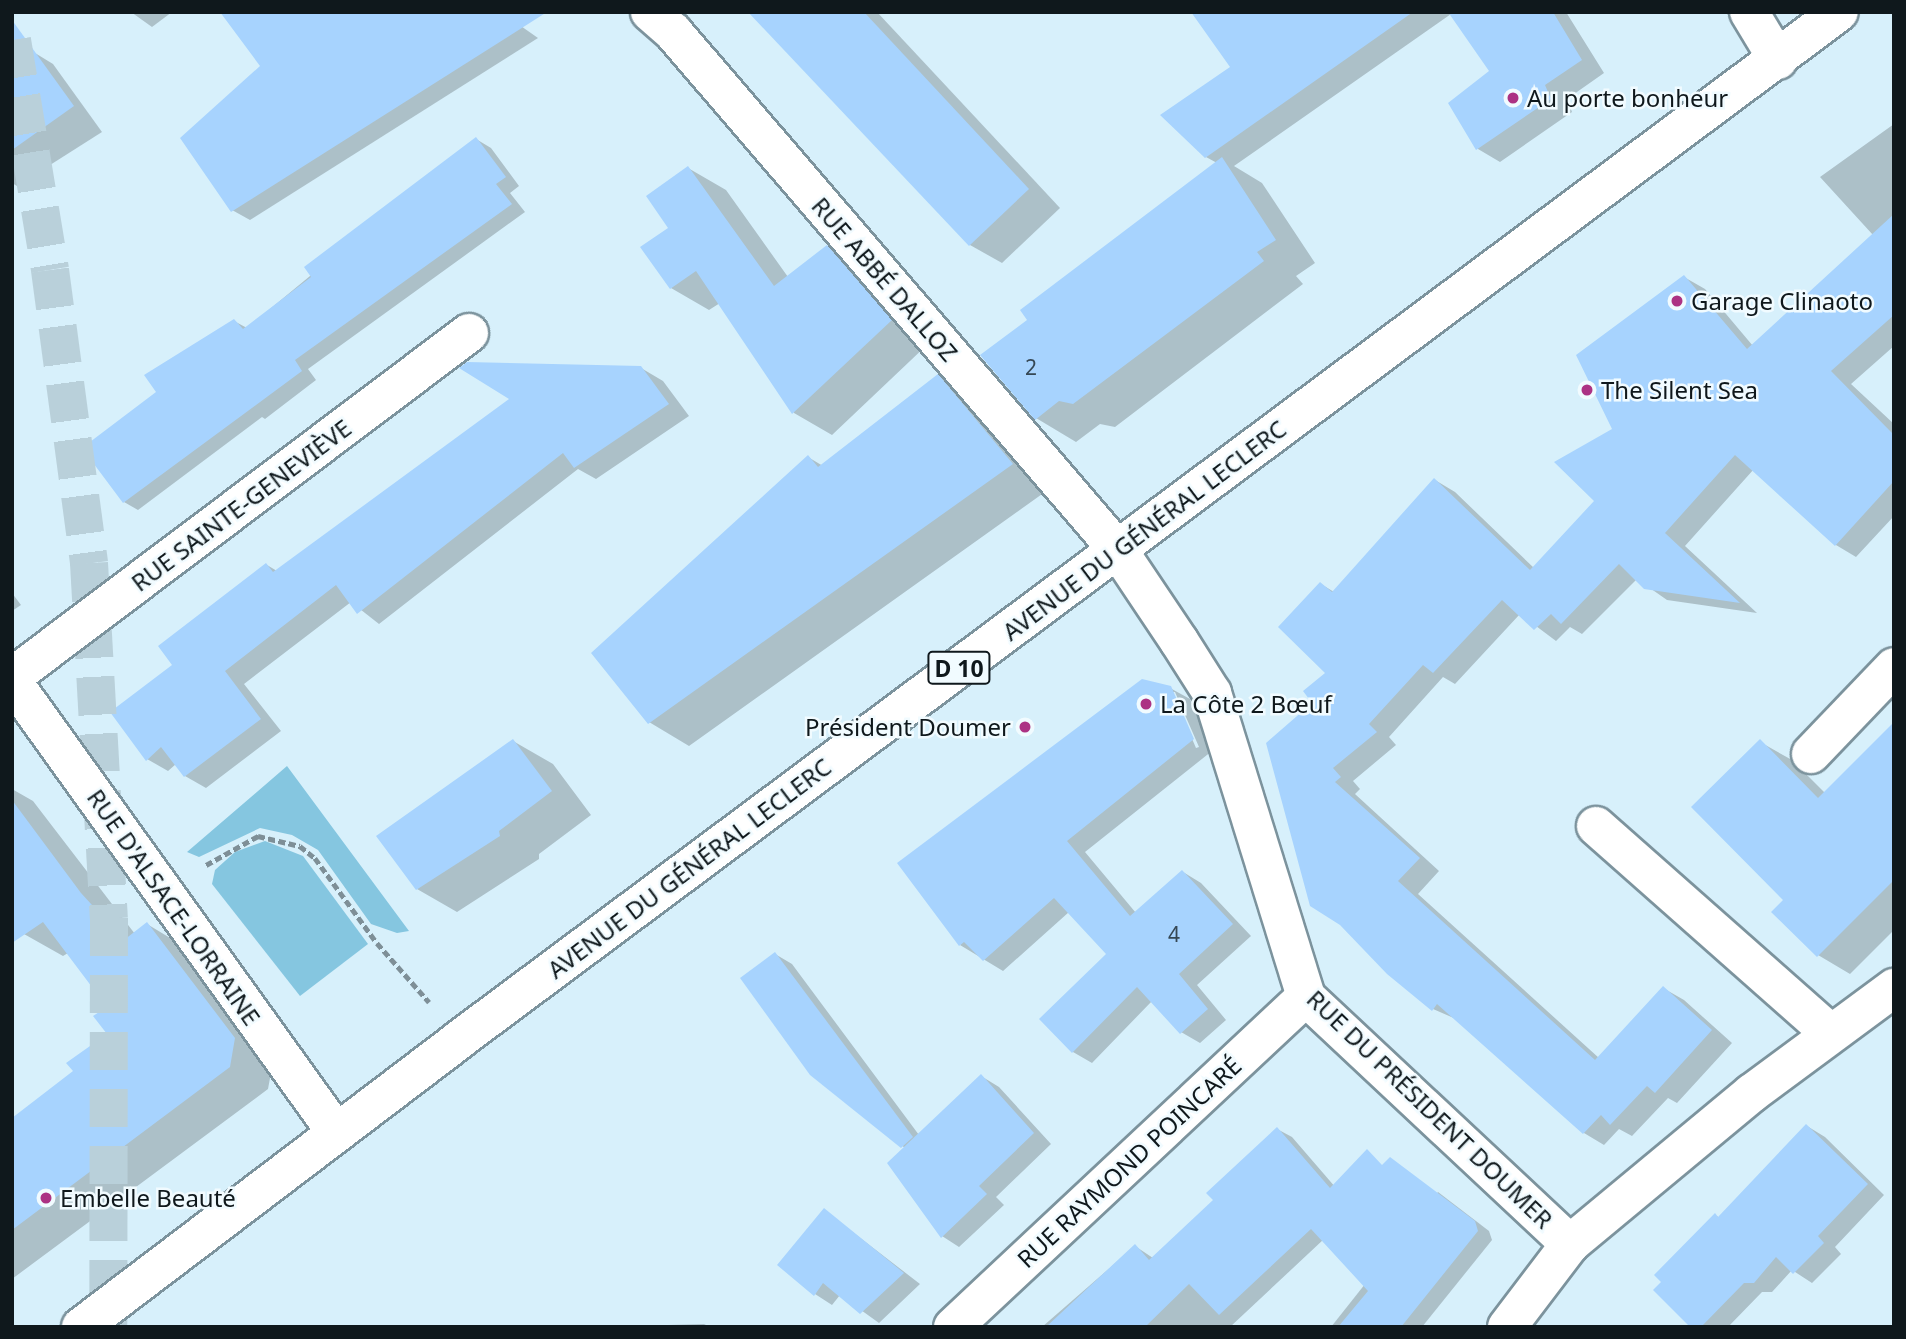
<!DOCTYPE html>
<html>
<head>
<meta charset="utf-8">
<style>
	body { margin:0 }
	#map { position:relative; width:1906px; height:1339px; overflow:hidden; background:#d7f0fb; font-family:"Noto Sans",sans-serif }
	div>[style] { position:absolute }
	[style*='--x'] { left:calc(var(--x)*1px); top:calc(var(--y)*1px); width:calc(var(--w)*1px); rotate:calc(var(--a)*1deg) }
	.green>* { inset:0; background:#85c6e0 }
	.shadow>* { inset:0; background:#0003 }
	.building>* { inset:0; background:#a7d3fe }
	.highway-tunnel>* { height:38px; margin-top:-19px; transform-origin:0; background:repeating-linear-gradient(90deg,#b9d0da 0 38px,transparent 0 57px) }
	.path>* { height:4.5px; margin-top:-2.25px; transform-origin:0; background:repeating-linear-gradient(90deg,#7e8f97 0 7px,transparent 0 10.5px) }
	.roads { filter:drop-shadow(2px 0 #7c939d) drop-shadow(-2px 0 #7c939d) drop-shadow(0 2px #7c939d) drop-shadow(0 -2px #7c939d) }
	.minor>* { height:38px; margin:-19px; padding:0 19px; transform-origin:19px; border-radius:19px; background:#fff }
	.major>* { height:38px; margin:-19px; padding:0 19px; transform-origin:19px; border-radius:19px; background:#fff }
	.dots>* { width:19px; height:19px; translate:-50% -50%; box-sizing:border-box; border:4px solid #f1fbff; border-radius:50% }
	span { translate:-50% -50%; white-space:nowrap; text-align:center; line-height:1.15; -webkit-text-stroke:5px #f1fbff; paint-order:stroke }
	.number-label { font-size:21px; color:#354754 }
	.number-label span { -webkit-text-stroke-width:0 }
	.shield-label span { padding:2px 5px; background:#f1fbff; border:2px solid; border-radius:5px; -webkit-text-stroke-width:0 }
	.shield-label { font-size:23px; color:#0f181c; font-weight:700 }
	.poi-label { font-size:24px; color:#0f181c }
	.left { translate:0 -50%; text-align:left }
	.right { translate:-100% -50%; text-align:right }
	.street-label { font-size:24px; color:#0f181c }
	.frame { position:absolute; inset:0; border:14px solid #0f181c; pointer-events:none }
</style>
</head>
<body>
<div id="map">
	<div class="green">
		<div style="clip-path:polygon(287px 766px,409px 931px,397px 933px,371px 924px,318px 850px,292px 835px,260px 828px,199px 857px,187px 852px)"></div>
		<div style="clip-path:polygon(265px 841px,303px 856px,368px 944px,300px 996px,212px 884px,215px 870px,235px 852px)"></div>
	</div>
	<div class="shadow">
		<div style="clip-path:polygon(131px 12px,172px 12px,152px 27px)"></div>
		<div style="clip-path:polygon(501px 12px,538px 38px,250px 220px,232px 210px,262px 66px)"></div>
		<div style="clip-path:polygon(751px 12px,877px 12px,1060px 208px,1002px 263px,970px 245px)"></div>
		<div style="clip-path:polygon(1195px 12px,1566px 12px,1604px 73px,1567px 99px,1572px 112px,1500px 162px,1478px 149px,1450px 103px,1491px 71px,1451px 14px,1234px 166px,1262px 183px,1315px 263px,1296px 276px,1303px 284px,1115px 427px,1100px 424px,1076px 442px,1036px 418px,1029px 320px,1217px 163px,1206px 157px,1232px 67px)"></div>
		<div style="clip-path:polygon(35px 53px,53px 64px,102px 132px,17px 186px,12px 183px,12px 70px)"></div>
		<div style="clip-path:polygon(1894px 124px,1894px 346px,1851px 384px,1894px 424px,1894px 516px,1856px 557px,1836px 545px,1754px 469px,1685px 546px,1757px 613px,1667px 600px,1637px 579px,1582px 634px,1570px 627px,1556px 641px,1520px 614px,1455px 684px,1443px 677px,1389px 737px,1396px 745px,1353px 781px,1360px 789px,1355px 794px,1439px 871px,1418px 894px,1599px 1058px,1663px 988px,1684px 1000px,1732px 1043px,1677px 1103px,1668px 1098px,1632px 1136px,1619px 1129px,1604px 1145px,1584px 1133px,1456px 1019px,1433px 1009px,1341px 923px,1314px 703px,1327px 673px,1321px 584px,1334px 592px,1435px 480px,1455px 492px,1534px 568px,1597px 501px,1614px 430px,1684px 277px,1705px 289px,1753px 346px,1873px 235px,1820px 177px)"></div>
		<div style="clip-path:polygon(476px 139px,491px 148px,519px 186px,510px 193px,525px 212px,308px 369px,316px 380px,265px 419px,262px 417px,138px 510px,124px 502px,158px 392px,234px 321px,247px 328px)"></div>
		<div style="clip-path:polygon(688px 168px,726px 190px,788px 277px,827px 247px,866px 269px,929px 343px,832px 435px,794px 413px,720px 303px,709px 310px,671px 288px)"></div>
		<div style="clip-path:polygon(641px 368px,663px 381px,689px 416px,596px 479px,578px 469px,379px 624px,351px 602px,244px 684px,281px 731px,206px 788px,185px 776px,176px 764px,168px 771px,147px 759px,175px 665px,267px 565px,277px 571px)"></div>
		<div style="clip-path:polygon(938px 376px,978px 399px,1052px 487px,689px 746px,649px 722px,808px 457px,823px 466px)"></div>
		<div style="clip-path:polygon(12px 593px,21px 605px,12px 611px)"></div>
		<div style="clip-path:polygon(evenodd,1170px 688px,1190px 699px,1212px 751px,1085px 852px,1136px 913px,1183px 872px,1201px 883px,1251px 936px,1197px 985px,1226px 1020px,1200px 1043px,1181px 1032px,1152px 1001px,1092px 1063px,1073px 1052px,1041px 1019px,1109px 954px,1069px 912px,1003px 971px,960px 945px,1170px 688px,1172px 692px,1175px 692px,1199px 747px,1196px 748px,1172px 692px)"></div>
		<div style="clip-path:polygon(1894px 724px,1894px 930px,1850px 974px,1818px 955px,1786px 900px,1760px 742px,1792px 760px,1825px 793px)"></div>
		<div style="clip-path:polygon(513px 741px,553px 764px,591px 815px,539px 854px,539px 859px,457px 912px,417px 889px)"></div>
		<div style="clip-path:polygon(12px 789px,33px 801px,135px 934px,147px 924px,185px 947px,273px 1062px,268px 1089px,12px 1279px,12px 1120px,76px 1072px,110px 1034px,109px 1008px,68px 953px,63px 956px,24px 934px,12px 918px)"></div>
		<div style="clip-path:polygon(775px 954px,792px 964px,919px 1135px,981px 1076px,999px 1087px,1051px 1144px,996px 1197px,1004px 1205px,959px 1247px,942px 1236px,905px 1148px,811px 1074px)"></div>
		<div style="clip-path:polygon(1807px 1126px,1825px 1137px,1884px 1195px,1835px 1247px,1841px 1254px,1812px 1283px,1792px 1270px,1772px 1292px,1762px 1292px,1728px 1327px,1692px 1327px,1715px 1215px,1720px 1218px)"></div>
		<div style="clip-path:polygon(1277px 1129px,1292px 1137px,1355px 1210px,1230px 1327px,1042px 1327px,1135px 1246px,1153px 1258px,1216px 1200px)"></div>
		<div style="clip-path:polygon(1438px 1192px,1489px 1231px,1492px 1240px,1422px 1327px,1331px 1327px)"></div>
		<div style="clip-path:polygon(824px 1210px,920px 1284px,879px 1323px,840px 1295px,832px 1305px,815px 1294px)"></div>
		<div style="clip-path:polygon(704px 1324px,710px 1327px,631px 1326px)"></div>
	</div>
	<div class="building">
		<div style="clip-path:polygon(220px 12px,547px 12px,231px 212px,180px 138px,260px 66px)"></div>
		<div style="clip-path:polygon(748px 12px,864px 12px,1029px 189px,969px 246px)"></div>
		<div style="clip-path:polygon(1191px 12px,1413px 12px,1205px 158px,1160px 115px,1230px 67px)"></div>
		<div style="clip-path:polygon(1448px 12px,1553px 12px,1582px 60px,1545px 85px,1551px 99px,1476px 150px,1448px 103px,1489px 71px)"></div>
		<div style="clip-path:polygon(12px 20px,74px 106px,12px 150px)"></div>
		<div style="clip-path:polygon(476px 137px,506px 177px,496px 184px,512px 204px,295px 360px,302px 371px,123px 503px,82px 448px,156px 392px,144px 375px,234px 319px,243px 329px,311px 277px,304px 267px)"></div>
		<div style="clip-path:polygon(1222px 157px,1276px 240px,1257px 252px,1264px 261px,1073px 404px,1059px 401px,1035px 420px,980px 355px,1027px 320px,1020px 310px)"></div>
		<div style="clip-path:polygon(688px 166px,774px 286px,827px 245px,892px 320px,792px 414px,696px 271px,670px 289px,640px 247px,668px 228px,646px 196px)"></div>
		<div style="clip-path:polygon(1894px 214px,1894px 315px,1831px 371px,1894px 435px,1894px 481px,1835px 546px,1735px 455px,1665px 533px,1740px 603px,1644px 589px,1619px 564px,1561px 624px,1551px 614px,1534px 630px,1502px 600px,1433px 673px,1423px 665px,1369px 724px,1377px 732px,1333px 768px,1341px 777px,1335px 782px,1420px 858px,1398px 881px,1595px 1060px,1663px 986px,1712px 1030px,1655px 1093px,1647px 1086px,1610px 1125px,1601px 1115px,1583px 1134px,1437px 1004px,1432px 1011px,1387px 974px,1340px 925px,1310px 906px,1266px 743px,1312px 703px,1303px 691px,1325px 673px,1278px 627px,1320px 582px,1332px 592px,1434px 478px,1530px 570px,1594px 501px,1554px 462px,1612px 429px,1576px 355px,1684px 275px,1747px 349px)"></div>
		<div style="clip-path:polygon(467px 362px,641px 366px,669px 404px,574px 468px,563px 453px,357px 614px,336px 585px,225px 671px,261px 719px,184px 777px,161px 747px,146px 761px,110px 712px,172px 665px,158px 646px,266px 563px,273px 572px,509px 399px,459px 368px)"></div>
		<div style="clip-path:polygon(938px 374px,1013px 464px,648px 724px,591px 653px,808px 455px,818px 467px)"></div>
		<div style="clip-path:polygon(1142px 679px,1171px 686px,1194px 739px,1067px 841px,1130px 916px,1182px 870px,1233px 924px,1179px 974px,1208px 1009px,1180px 1034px,1137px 987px,1072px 1053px,1039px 1019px,1106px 954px,1054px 898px,983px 961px,964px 942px,959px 946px,897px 863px)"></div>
		<div style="clip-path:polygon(1894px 722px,1894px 880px,1817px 957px,1771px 912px,1783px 900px,1691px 807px,1760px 739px,1818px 798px)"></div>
		<div style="clip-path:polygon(513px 739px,552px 791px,499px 831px,500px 836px,416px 890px,376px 836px)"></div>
		<div style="clip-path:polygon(12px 800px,81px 893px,124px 940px,147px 922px,235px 1038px,230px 1067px,12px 1230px,12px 1118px,73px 1071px,66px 1063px,107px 1034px,93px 1016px,107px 1007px,43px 922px,12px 943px)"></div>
		<div style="clip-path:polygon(775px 952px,913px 1137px,901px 1148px,810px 1075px,740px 978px)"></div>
		<div style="clip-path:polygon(981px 1074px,1034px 1133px,979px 1186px,987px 1194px,941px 1238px,887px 1163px)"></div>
		<div style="clip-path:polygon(1806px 1124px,1868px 1184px,1818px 1236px,1824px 1243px,1793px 1274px,1776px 1257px,1754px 1283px,1744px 1283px,1701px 1327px,1690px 1327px,1653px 1290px,1661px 1282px,1654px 1275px,1715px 1213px,1718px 1217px)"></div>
		<div style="clip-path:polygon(1277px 1127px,1330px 1188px,1367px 1149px,1382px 1165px,1390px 1157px,1475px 1221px,1478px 1231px,1401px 1327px,1338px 1327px,1368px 1291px,1311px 1229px,1219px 1315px,1189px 1284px,1145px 1327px,1046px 1327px,1135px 1244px,1149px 1260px,1213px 1200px,1206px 1193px)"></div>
		<div style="clip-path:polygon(824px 1208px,904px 1273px,860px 1314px,823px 1283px,814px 1296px,777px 1265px)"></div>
	</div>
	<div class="highway-tunnel">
		<div style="--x:12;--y:40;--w:233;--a:80.6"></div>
		<div style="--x:50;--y:270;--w:296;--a:82.4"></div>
		<div style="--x:89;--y:563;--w:356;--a:86.8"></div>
		<div style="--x:109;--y:918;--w:409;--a:90.1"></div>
	</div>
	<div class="path">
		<div style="--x:206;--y:865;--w:60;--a:-29.1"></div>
		<div style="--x:258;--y:836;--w:43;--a:13.4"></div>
		<div style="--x:300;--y:846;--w:19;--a:39"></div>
		<div style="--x:315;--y:858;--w:105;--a:53.9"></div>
		<div style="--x:377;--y:943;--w:79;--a:48.6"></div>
	</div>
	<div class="roads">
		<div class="minor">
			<div style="--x:650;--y:12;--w:30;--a:41"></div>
			<div style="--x:673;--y:32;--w:683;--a:49.34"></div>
			<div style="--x:1118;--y:550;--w:110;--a:56.2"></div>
			<div style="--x:1179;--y:641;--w:62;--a:57.6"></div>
			<div style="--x:1212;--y:693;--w:318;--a:72.8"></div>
			<div style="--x:1306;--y:997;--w:362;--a:43.1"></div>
			<div style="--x:1749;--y:12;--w:56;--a:58.9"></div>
			<div style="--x:12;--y:677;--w:572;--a:-36.97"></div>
			<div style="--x:12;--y:681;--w:555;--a:54.31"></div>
			<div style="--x:1811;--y:754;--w:120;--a:-46.3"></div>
			<div style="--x:1596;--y:826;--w:312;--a:41.5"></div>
			<div style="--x:953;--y:1327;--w:483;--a:-43.1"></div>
			<div style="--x:1507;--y:1327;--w:104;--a:-52.8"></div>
			<div style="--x:1570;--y:1244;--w:236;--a:-39.7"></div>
			<div style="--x:1752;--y:1093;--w:177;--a:-36.5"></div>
		</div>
		<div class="major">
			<div style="--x:81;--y:1327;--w:476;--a:-37.2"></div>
			<div style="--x:460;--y:1039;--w:1719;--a:-36.68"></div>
		</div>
	</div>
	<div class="dots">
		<div style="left:1513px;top:98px;background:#ac3284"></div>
		<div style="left:1677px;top:301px;background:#ac3284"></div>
		<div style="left:1587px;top:390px;background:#ac3284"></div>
		<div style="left:1146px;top:704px;background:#ac3284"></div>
		<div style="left:1025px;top:727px;background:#ac3284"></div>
		<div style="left:46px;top:1198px;background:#ac3284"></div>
	</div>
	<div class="number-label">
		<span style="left:1031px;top:367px">2</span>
		<span style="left:1174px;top:934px">4</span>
	</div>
	<div class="shield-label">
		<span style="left:959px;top:668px">D 10</span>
	</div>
	<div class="poi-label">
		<span class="left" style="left:1527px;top:98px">Au porte bonheur</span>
		<span class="left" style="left:1691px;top:301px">Garage Clinaoto</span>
		<span class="left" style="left:1601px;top:390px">The Silent Sea</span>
		<span class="left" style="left:1160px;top:704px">La Côte 2 Bœuf</span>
		<span class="right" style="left:1011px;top:727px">Président Doumer</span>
		<span class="left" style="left:60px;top:1198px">Embelle Beauté</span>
	</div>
	<div class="street-label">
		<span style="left:885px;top:279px;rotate:49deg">RUE ABBÉ DALLOZ</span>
		<span style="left:241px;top:505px;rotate:-37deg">RUE SAINTE-GENEVIÈVE</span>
		<span style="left:1144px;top:530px;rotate:-37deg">AVENUE DU GÉNÉRAL LECLERC</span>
		<span style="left:689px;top:868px;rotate:-37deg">AVENUE DU GÉNÉRAL LECLERC</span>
		<span style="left:174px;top:907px;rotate:55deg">RUE D'ALSACE-LORRAINE</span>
		<span style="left:1430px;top:1109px;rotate:44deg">RUE DU PRÉSIDENT DOUMER</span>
		<span style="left:1129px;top:1162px;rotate:-43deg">RUE RAYMOND POINCARÉ</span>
	</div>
	<div class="frame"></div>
</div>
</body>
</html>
